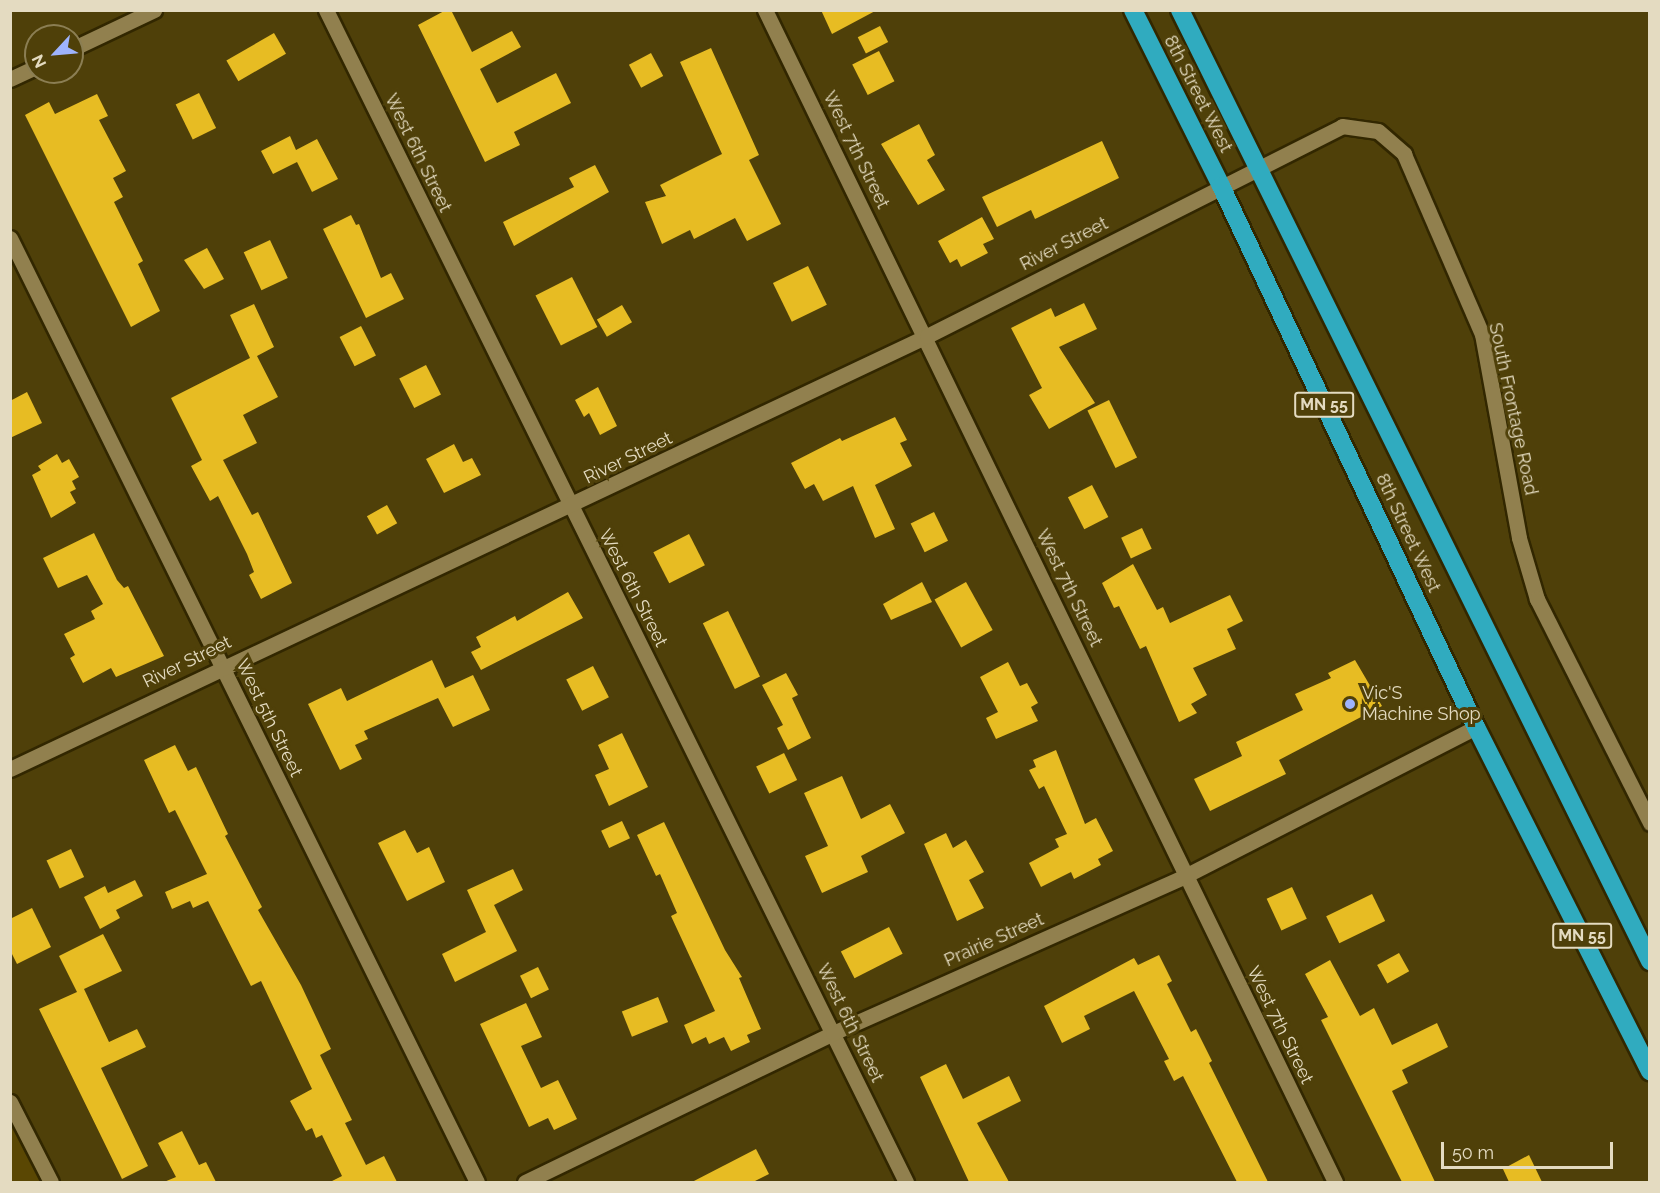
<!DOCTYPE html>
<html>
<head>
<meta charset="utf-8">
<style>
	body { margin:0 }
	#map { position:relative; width:1660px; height:1193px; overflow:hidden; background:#4f4009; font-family:Raleway,sans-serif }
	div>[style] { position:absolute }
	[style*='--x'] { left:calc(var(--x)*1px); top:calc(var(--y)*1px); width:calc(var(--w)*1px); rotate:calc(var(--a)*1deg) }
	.built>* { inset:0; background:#5a4703 }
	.building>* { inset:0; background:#e7bc23; transform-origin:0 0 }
	.roads { filter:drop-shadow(2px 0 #322700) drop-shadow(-2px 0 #322700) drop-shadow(0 2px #322700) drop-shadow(0 -2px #322700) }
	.minor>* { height:15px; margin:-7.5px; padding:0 7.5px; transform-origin:7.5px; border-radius:7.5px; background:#91804e }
	.highway>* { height:18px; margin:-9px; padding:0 9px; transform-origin:9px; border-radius:9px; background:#30abbf }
	.dots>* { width:16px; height:16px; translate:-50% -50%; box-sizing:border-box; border:3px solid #4f4009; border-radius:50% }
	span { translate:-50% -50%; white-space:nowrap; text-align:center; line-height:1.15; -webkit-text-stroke:6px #4f4009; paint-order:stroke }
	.shield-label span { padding:2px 4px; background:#4f4009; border:2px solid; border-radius:4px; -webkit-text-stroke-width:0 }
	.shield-label { font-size:16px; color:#e4dbc1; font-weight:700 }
	.street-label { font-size:18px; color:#e4dbc1 }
	.poi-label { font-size:18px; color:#e4dbc1 }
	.left { translate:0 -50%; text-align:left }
	.frame { position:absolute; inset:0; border:12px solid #e4dbc1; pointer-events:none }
	.north { position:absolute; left:24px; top:24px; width:60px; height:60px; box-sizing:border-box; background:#4f4009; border:2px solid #8b7e53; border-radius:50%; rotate:244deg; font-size:16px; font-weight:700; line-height:24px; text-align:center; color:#e4dbc1 }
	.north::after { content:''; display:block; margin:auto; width:21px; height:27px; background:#9eb3fd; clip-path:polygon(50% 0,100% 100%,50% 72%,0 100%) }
	.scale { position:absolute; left:1441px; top:1142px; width:172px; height:27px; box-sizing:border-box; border:3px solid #e4dbc1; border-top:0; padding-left:8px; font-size:18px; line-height:21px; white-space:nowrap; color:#e4dbc1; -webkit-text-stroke:4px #4f4009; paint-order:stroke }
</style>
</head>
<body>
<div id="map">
	<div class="built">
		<div style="clip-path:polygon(11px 1102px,51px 1182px,11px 1182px)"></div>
	</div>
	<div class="building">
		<div style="clip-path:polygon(446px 10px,451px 10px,472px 52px,512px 31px,521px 47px,480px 69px,497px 103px,556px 73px,571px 103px,514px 132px,520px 145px,485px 162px,418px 25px)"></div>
		<div style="clip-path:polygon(821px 10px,877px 10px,832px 34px)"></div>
		<div style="left:880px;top:26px;width:18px;height:25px;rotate:63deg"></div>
		<div style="left:274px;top:33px;width:24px;height:55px;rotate:60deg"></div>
		<div style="clip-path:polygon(711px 48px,759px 155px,749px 160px,781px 224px,747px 241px,735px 218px,694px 239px,690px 230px,662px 244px,645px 202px,666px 196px,660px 185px,722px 154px,680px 62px)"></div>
		<div style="left:879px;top:51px;width:34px;height:30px;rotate:63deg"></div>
		<div style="left:651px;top:53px;width:26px;height:25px;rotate:62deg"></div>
		<div style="left:199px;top:93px;width:39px;height:26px;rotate:64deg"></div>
		<div style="clip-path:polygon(97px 94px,108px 116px,99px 120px,126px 171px,113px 178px,123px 197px,114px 202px,143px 261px,138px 264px,160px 311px,131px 327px,25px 115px,49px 102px,55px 114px)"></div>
		<div style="clip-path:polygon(919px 124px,935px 155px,927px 160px,945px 190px,918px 205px,881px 144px)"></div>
		<div style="clip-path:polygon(290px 136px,296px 150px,317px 139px,338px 179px,312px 192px,297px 162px,273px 174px,261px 151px)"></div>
		<div style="clip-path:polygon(1102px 141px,1119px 178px,1035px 219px,1031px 210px,997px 227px,982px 197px)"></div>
		<div style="clip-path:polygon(595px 165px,609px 192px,514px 246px,503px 222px,574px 187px,569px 178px)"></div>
		<div style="clip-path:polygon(351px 215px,356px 225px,359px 224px,381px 278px,391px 273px,404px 299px,366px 318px,323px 229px)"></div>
		<div style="clip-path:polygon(982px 217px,994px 239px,983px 244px,988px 253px,961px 267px,957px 259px,950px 263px,938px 241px)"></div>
		<div style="left:270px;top:240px;width:42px;height:29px;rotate:65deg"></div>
		<div style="clip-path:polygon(207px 248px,224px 279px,204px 289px,184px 260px)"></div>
		<div style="left:808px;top:266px;width:43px;height:39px;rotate:64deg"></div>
		<div style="left:572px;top:277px;width:56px;height:41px;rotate:63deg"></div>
		<div style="clip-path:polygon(1084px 303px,1097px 329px,1059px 347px,1095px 403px,1049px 429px,1029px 395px,1042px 388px,1011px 328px,1051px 308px,1055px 317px)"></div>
		<div style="clip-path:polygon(254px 304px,274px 347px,257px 356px,278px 397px,243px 415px,257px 443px,223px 460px,252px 515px,258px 512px,292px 583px,261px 599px,249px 575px,254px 572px,247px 554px,218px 496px,210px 501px,191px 466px,202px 460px,171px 398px,250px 358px,230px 315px)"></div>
		<div style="left:622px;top:305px;width:20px;height:29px;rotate:60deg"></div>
		<div style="left:361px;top:326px;width:33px;height:24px;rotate:63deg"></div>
		<div style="left:426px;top:365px;width:33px;height:30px;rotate:63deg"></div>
		<div style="clip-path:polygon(598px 387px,617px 426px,600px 435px,589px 413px,584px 417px,575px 400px)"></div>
		<div style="clip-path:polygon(27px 392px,42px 423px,10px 438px,10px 401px)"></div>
		<div style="left:1109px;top:400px;width:64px;height:24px;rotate:64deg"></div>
		<div style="clip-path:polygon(895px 417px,907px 440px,900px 443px,912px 466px,875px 485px,895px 529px,875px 538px,853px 486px,823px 501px,814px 484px,805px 489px,791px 463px,840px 438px,842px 441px)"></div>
		<div style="clip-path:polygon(454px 444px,463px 462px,472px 458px,481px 475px,444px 493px,426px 459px)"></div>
		<div style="clip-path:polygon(57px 454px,62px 463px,69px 459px,79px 477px,72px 481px,76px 489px,70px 492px,76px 503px,51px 518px,32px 475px,41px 470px,38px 466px)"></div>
		<div style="left:1092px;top:485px;width:36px;height:27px;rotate:63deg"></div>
		<div style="left:387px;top:505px;width:21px;height:23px;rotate:61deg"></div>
		<div style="left:934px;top:512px;width:32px;height:26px;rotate:64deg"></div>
		<div style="left:1142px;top:528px;width:23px;height:23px;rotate:65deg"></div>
		<div style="clip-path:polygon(94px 533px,117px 580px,124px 588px,128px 586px,164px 656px,116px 677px,111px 668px,83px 683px,70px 658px,75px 655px,64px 634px,95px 619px,91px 611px,103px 604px,87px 575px,58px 588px,43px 558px)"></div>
		<div style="left:689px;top:534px;width:35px;height:40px;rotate:63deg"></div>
		<div style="clip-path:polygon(1133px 564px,1157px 610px,1163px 607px,1170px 623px,1230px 595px,1243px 621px,1227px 629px,1236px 649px,1193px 668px,1207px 695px,1191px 704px,1197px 713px,1179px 722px,1146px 646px,1140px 649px,1119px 606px,1114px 608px,1102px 583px)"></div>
		<div style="clip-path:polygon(922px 582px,932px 602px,891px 620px,883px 604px)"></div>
		<div style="left:966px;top:582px;width:55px;height:36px;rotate:61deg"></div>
		<div style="clip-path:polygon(568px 592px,583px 618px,481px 670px,471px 652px,481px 647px,476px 637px,515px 616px,517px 621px)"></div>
		<div style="left:728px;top:611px;width:73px;height:28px;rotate:64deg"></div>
		<div style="clip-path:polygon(432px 660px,445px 688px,473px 675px,490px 710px,453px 727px,438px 698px,364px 731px,368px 739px,355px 745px,362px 759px,340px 770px,308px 704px,341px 688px,347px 701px)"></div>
		<div style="clip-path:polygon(1355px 660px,1382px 706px,1279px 760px,1286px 774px,1210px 811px,1194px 779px,1242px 756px,1236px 742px,1303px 710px,1295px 694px,1331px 678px,1328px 673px)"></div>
		<div style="clip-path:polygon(1008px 662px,1020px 686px,1027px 683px,1038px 703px,1031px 707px,1038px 721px,996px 739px,986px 718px,998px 712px,980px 677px)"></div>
		<div style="left:593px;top:666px;width:35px;height:30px;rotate:63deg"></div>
		<div style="clip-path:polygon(786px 673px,798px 695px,792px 698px,811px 738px,788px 750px,777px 728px,783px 725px,762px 685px)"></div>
		<div style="clip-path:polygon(622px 733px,648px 787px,609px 806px,595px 775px,609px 769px,598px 745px)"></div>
		<div style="clip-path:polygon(175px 745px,188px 771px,196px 767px,228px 834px,225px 836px,262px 907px,258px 910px,301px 985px,331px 1049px,320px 1055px,352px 1120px,345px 1123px,366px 1165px,384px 1156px,397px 1182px,330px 1182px,342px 1176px,322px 1135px,316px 1138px,312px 1128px,306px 1131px,290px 1101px,312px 1089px,261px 981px,251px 986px,208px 901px,193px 908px,190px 901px,172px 909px,165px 892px,207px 874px,175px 810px,169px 813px,144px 760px)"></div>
		<div style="clip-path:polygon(1056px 750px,1085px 824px,1096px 818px,1113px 851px,1098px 859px,1101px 865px,1074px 879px,1071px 872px,1041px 887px,1029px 863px,1059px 847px,1055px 839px,1067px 834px,1044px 786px,1039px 789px,1029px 770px,1036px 767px,1033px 760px)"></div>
		<div style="left:784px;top:753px;width:30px;height:31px;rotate:64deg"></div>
		<div style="clip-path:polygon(842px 776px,861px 819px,890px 804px,905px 833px,861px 856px,868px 872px,822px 893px,805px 856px,828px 846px,804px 793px)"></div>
		<div style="left:622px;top:821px;width:19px;height:23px;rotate:65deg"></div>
		<div style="clip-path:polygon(664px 822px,725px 950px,742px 977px,739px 978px,761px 1029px,747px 1035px,750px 1042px,731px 1051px,724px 1037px,709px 1044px,706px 1037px,692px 1044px,684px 1025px,715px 1011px,671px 916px,677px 913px,660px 874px,656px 876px,637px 835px)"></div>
		<div style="clip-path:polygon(405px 830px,417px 853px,429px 847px,445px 882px,407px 901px,378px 843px)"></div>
		<div style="clip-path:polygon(946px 833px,953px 848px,966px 840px,984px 872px,969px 880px,984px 908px,957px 921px,924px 844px)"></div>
		<div style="left:71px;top:849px;width:31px;height:27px;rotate:65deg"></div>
		<div style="clip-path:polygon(513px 869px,523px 890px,494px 905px,517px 951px,455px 982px,442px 954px,486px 932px,467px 890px)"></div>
		<div style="clip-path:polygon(135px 880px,143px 896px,116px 910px,120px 918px,100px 929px,84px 897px,105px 886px,108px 893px)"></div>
		<div style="left:1292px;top:887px;width:35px;height:28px;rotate:65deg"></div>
		<div style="left:1372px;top:894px;width:30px;height:51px;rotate:64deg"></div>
		<div style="clip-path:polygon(32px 908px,51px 947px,17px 964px,10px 950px,10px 919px)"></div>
		<div style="left:889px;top:927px;width:30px;height:54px;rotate:63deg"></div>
		<div style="clip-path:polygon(103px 934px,122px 971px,84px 989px,109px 1042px,137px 1029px,146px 1047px,101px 1068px,148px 1166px,122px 1179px,39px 1009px,77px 992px,59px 956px)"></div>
		<div style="left:1399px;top:953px;width:21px;height:25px;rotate:61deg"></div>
		<div style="clip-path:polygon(1159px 955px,1172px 981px,1167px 984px,1191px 1032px,1196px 1029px,1212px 1061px,1209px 1063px,1268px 1182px,1237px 1182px,1183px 1076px,1174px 1081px,1164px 1061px,1169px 1059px,1134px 991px,1084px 1016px,1090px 1029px,1062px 1043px,1044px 1006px,1134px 958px,1138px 965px)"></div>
		<div style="clip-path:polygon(1330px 960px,1360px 1016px,1374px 1008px,1392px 1045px,1437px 1023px,1448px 1047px,1402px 1070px,1408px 1083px,1392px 1091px,1435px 1182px,1402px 1182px,1321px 1020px,1328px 1017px,1305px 974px)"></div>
		<div style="left:538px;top:967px;width:25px;height:20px;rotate:64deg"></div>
		<div style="left:658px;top:997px;width:27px;height:39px;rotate:68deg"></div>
		<div style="clip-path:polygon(526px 1003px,542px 1037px,521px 1046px,541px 1088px,558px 1080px,577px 1119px,554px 1130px,548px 1118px,529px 1127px,480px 1024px)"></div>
		<div style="clip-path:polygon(946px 1064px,963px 1099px,1009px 1076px,1021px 1101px,977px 1123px,1009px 1182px,969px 1182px,920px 1077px)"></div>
		<div style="clip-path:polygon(182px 1131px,199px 1165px,206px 1162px,216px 1182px,164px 1182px,176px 1177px,158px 1143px)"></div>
		<div style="clip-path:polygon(756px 1149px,769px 1174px,753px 1182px,692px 1182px)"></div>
		<div style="clip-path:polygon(1529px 1155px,1542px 1182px,1509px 1182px,1503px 1169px)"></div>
	</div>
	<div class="roads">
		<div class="minor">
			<div style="--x:326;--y:10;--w:1308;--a:63.67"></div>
			<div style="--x:765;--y:10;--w:1303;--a:64.06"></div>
			<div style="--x:72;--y:49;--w:91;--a:-25.4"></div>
			<div style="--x:10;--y:79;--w:29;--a:-25"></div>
			<div style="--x:10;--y:238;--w:1053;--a:63.68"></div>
			<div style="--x:10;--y:769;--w:1014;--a:-25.28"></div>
			<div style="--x:927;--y:336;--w:465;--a:-26.8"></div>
			<div style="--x:1342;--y:126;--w:36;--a:8"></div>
			<div style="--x:1378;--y:131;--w:35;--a:41"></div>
			<div style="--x:1404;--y:154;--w:196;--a:66.6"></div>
			<div style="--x:1482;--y:334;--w:207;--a:79.7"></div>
			<div style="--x:1519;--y:538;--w:64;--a:73.6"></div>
			<div style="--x:1537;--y:599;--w:251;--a:63.2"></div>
			<div style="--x:10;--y:1102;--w:90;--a:62.9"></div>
			<div style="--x:525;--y:1182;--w:342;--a:-25.8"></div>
			<div style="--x:833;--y:1033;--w:385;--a:-24"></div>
			<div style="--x:1185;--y:876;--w:327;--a:-27.1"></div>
		</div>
		<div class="highway">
			<div style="--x:1133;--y:10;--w:197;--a:63.4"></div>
			<div style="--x:1221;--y:186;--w:598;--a:64.76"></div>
			<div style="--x:1476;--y:727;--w:386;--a:63.2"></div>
			<div style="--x:1180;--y:10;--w:1061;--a:63.7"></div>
		</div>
	</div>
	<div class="dots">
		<div style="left:1350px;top:704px;background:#9eb3fd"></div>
	</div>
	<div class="shield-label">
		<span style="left:1324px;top:405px">MN 55</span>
		<span style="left:1582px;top:936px">MN 55</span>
	</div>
	<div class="street-label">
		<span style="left:1198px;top:94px;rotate:63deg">8th Street West</span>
		<span style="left:856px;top:150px;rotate:64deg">West 7th Street</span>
		<span style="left:418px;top:153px;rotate:64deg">West 6th Street</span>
		<span style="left:1064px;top:244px;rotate:-27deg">River Street</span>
		<span style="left:1513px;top:409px;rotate:78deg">South Frontage Road</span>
		<span style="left:628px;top:458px;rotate:-26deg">River Street</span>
		<span style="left:1408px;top:533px;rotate:65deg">8th Street West</span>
		<span style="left:633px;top:588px;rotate:63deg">West 6th Street</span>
		<span style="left:1069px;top:588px;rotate:64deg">West 7th Street</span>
		<span style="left:187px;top:662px;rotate:-26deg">River Street</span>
		<span style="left:269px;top:718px;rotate:64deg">West 5th Street</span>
		<span style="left:994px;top:940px;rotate:-24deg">Prairie Street</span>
		<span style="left:850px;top:1023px;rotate:64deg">West 6th Street</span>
		<span style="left:1280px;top:1025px;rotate:64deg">West 7th Street</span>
	</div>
	<div class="poi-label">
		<span class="left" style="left:1362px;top:704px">Vic'S<br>Machine Shop</span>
	</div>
	<div class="frame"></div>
	<div class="north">N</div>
	<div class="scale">50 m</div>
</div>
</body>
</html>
